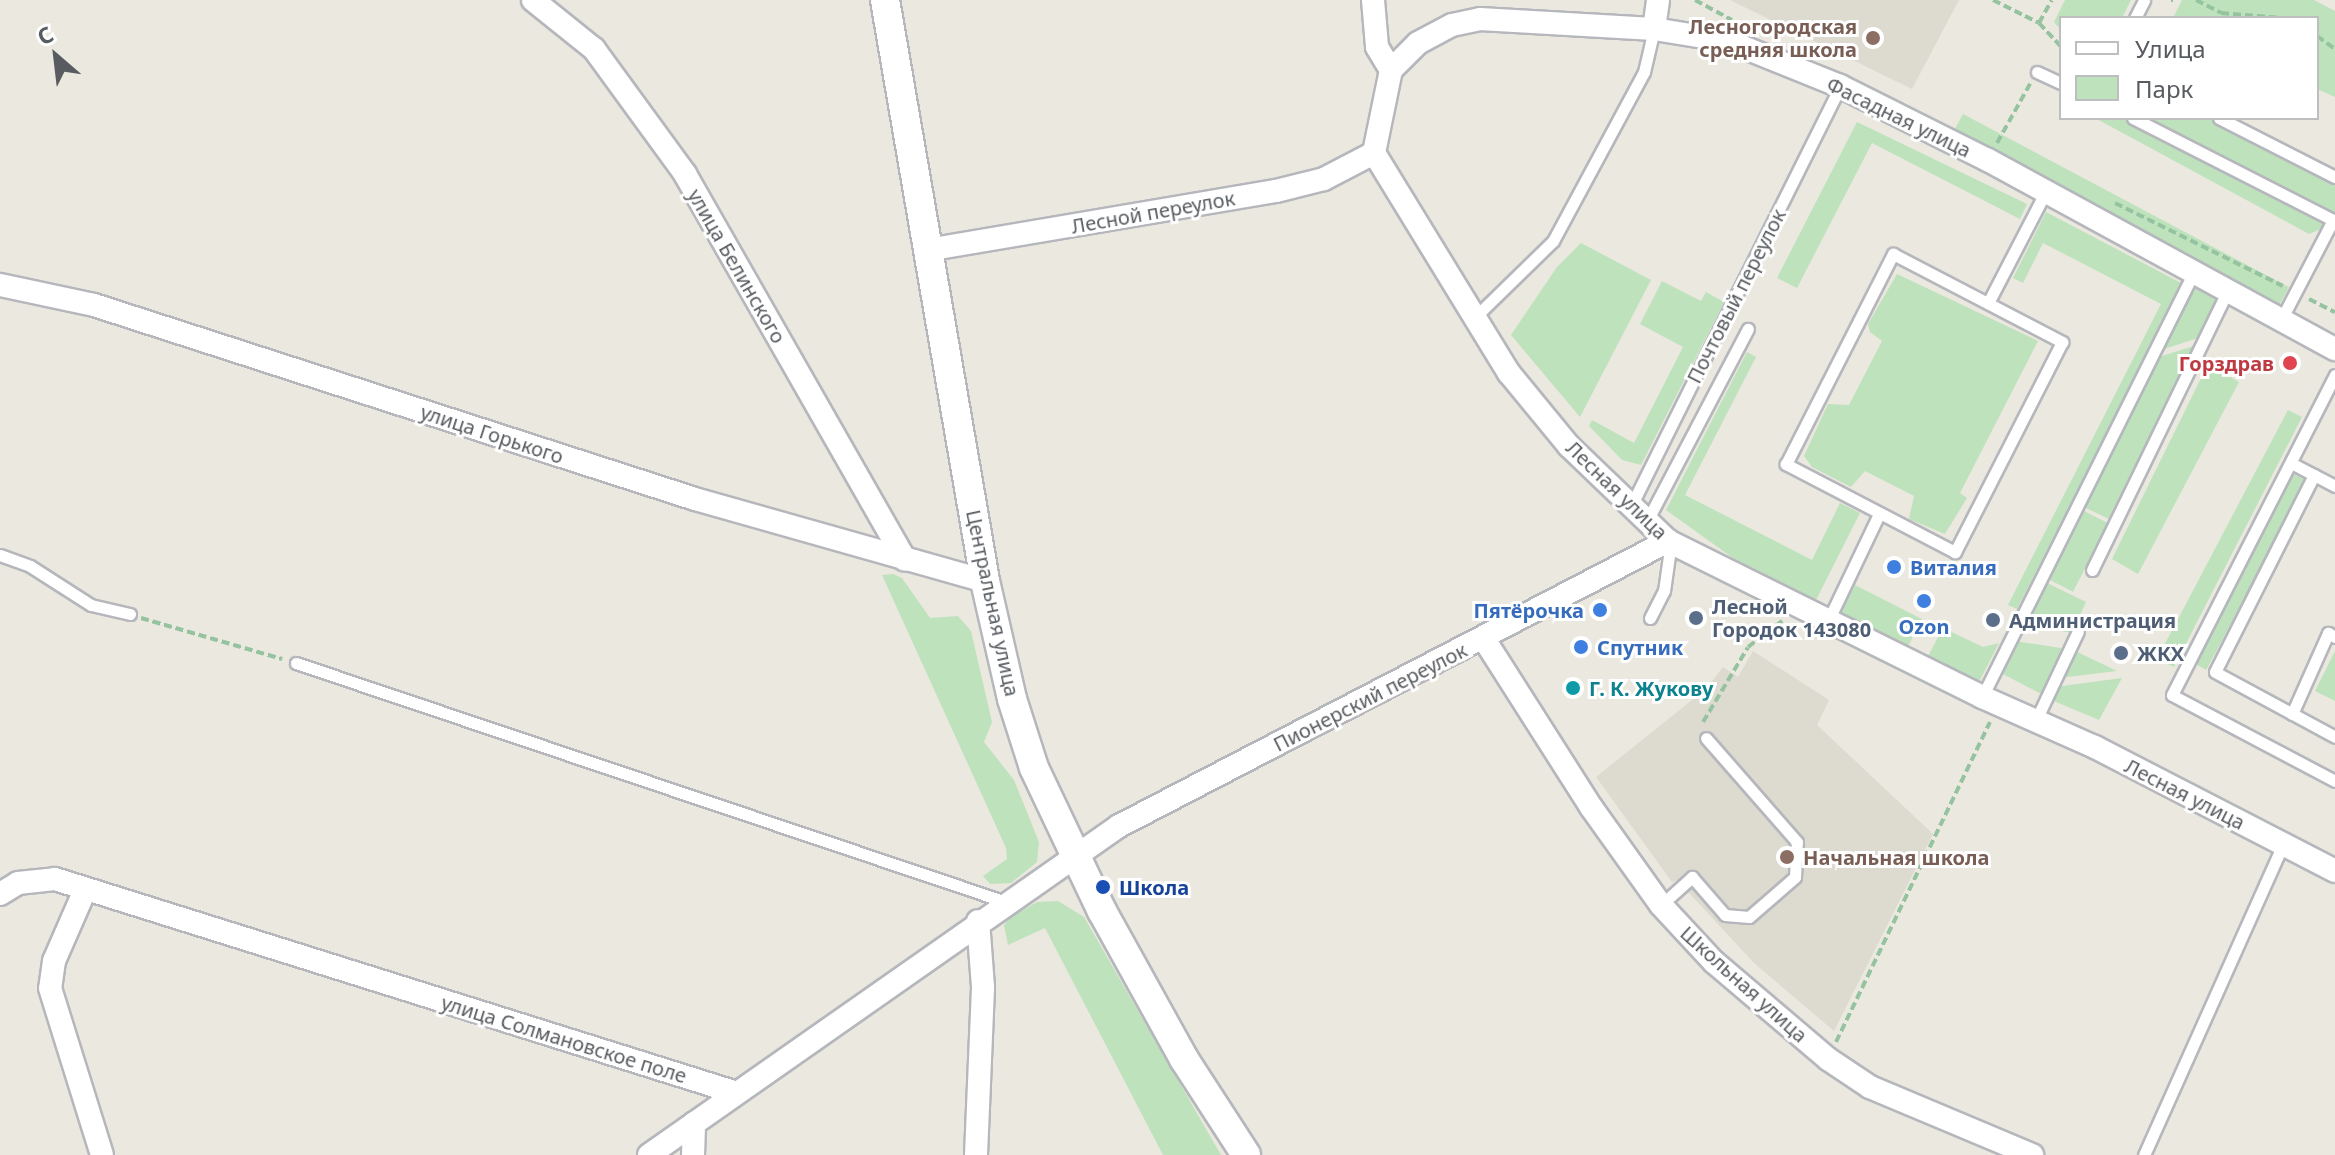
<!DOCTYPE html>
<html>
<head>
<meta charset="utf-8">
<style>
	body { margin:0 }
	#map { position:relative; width:2335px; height:1155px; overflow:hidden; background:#ebe8df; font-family:"Noto Sans",sans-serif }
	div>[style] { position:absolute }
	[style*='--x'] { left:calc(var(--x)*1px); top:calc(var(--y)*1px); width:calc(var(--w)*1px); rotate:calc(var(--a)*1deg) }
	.education>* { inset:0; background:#dddad0 }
	.green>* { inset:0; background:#bde2bc; transform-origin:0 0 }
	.path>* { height:4px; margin-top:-2px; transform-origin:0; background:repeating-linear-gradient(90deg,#95c3a0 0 8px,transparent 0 12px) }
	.roads { filter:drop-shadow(2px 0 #b5b7bc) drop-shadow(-2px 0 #b5b7bc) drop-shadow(0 2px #b5b7bc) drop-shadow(0 -2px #b5b7bc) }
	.service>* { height:11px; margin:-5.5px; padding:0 5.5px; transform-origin:5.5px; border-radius:5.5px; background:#fff }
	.minor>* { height:22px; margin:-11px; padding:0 11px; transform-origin:11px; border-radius:11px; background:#fff }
	.tertiary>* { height:28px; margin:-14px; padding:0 14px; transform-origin:14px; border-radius:14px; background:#fff }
	.dots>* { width:22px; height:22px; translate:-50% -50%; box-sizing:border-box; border:4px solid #fff; border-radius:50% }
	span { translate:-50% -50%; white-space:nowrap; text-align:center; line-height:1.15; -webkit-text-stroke:6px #fff; paint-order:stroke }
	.education-label { font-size:20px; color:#785e54; font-weight:700 }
	.right { translate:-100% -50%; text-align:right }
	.left { translate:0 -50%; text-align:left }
	.street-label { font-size:20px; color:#585c60 }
	.health-label { font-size:20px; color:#be3a42; font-weight:700 }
	.shop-label { font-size:20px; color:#366cbe; font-weight:700 }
	.service-label { font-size:20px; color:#4e5e75; font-weight:700 }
	.culture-label { font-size:20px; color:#0d838f; font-weight:700 }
	.transit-label { font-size:20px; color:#164399; font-weight:700 }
	.legend { position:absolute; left:2059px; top:16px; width:260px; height:104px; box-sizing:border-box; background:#fff; border:2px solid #bcbebf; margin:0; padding:10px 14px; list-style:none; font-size:24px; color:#585c60 }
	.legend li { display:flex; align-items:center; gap:16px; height:40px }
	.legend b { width:40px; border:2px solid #bcbebf }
	.north { position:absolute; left:16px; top:16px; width:80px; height:80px; -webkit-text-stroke:6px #fff; paint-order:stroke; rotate:332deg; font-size:22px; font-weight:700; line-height:32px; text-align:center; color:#585c60 }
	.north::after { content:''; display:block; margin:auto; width:28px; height:36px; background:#585c60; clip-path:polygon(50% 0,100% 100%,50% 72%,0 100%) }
</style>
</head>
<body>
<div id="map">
	<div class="education">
		<div style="clip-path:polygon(1730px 0,1959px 0,1912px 89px)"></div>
		<div style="clip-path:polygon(1753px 651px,1829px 700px,1817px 725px,1933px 834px,1834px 1031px,1754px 963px,1677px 880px,1672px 882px,1596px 777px,1707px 688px,1723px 667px,1738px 677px)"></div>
	</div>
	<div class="green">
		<div style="clip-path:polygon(2065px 0,2131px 0,2122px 18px,2061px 18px,2061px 30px,2054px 22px)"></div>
		<div style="clip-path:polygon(2182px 0,2314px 0,2335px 11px,2335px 97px,2317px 89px,2317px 18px,2173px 18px)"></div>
		<div style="left:1963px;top:114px;width:369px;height:23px;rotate:28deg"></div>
		<div style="clip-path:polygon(2095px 118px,2232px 118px,2335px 168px,2335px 223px,2309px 234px)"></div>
		<div style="clip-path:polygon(1857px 122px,2027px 204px,2020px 219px,1872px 143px,1797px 288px,1777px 278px)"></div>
		<div style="clip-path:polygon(2046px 212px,2183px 284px,2017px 609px,2008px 605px,2161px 304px,2043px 243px,2023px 283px,2013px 278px)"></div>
		<div style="clip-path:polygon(1581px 243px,1651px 280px,1580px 417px,1511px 335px,1557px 267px)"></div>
		<div style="clip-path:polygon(1897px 274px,2038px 341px,1960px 493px,1967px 498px,1945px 534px,1909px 519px,1914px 496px,1865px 471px,1851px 487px,1812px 467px,1804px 456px,1828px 404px,1849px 405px,1882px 341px,1870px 332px,1868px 324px)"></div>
		<div style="clip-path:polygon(2199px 275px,2227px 290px,2204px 336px,2161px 350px)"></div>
		<div style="clip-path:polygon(1662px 281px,1701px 301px,1706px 292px,1724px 302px,1641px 465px,1622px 460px,1589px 426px,1592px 420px,1634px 443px,1683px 347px,1640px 324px)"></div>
		<div style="clip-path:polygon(2200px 344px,2113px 521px,2082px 506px,2156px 358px)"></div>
		<div style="clip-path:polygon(1747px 352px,1756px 357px,1685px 495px,1812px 560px,1840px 503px,1860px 513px,1816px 600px,1733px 558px,1666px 510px)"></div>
		<div style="clip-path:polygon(2208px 364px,2239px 382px,2138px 574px,2112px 559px)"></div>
		<div style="clip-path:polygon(2288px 410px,2302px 417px,2174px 667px,2157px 659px)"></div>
		<div style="left:2290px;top:472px;width:19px;height:214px;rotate:28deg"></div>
		<div style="left:2084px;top:511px;width:27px;height:77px;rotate:27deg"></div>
		<div style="clip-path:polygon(893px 574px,902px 578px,930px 618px,958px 616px,971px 631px,992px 722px,984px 742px,1014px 780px,1039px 842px,1037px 862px,1011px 883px,990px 884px,983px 876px,1007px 859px,1006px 848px,882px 575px)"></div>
		<div style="clip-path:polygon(2043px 581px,2086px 602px,2072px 633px,2021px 624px)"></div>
		<div style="left:1855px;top:585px;width:75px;height:36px;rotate:27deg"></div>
		<div style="clip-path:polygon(1943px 628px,1983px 647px,1999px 643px,1978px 684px,1926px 660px)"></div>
		<div style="clip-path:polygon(2015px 641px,2067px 649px,2043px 695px,1999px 672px)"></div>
		<div style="clip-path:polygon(2073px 650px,2117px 671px,2059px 678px)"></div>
		<div style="clip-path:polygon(2335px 651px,2335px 701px,2315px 691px)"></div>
		<div style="clip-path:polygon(2122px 678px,2099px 720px,2049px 699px,2055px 687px)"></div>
		<div style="clip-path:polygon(1058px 901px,1084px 917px,1221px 1155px,1163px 1155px,1045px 928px,1008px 945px,1004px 925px,1011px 917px,1037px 902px)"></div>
	</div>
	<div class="path">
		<div style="--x:1695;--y:0;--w:42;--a:28.4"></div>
		<div style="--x:1993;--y:0;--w:51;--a:26.6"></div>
		<div style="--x:2039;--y:23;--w:26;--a:-61"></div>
		<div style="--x:2171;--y:0;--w:2;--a:0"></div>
		<div style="--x:2196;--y:0;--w:28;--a:27"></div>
		<div style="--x:2221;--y:13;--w:61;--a:4.7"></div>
		<div style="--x:2039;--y:23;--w:33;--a:47"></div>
		<div style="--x:2317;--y:36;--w:22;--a:36"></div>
		<div style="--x:1997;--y:143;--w:68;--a:-60.8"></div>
		<div style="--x:2115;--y:203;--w:187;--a:26.3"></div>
		<div style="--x:2309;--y:299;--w:29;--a:27"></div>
		<div style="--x:141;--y:618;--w:147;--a:16.2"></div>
		<div style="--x:1703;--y:722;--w:87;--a:-59"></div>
		<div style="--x:1748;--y:647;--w:43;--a:-37.4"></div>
		<div style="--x:1836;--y:1042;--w:355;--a:-64.3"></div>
	</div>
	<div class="roads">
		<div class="service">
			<div style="--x:2135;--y:18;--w:20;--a:-63"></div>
			<div style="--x:2037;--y:72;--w:26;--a:25"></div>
			<div style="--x:2133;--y:118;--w:227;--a:27"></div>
			<div style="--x:2219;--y:118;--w:130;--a:27"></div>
			<div style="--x:1893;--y:254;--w:191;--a:27.5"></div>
			<div style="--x:2062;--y:342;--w:236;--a:117"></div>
			<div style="--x:1955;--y:552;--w:191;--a:-152.5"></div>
			<div style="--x:1786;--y:464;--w:236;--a:-63"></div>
			<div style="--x:1988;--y:303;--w:126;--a:-62.6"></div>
			<div style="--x:2283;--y:316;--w:108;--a:-62.5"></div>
			<div style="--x:1474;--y:318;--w:110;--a:-44.3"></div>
			<div style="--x:1553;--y:241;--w:192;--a:-61.7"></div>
			<div style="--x:1644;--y:72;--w:44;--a:-76.9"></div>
			<div style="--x:2335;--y:375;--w:359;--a:117"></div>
			<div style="--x:2172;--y:695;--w:184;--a:27.8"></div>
			<div style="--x:2291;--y:463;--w:50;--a:27.6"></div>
			<div style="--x:2314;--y:475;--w:220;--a:116.7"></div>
			<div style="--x:2215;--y:672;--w:136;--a:28.4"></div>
			<div style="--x:1631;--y:506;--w:469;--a:-63.5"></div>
			<div style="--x:1647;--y:521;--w:217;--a:-62.3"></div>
			<div style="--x:0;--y:555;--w:32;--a:20"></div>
			<div style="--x:30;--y:566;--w:72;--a:32.6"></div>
			<div style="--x:91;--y:605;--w:40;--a:13"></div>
			<div style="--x:2092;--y:570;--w:314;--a:-64.1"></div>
			<div style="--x:1650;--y:618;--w:30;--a:-63"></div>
			<div style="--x:1664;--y:591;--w:49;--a:-81.9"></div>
			<div style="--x:1828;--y:621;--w:119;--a:-64.5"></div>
			<div style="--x:296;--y:663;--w:749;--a:18.6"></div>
			<div style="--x:1982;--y:697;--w:477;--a:-63.5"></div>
			<div style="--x:2292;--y:714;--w:89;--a:-66"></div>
			<div style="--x:2328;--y:633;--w:8;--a:30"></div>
			<div style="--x:2036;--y:720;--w:98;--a:-64.7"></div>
			<div style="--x:1661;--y:905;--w:42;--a:-42.1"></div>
			<div style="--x:1692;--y:877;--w:50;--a:49"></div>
			<div style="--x:1725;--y:915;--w:24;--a:5"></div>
			<div style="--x:1749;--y:917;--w:61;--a:-41"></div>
			<div style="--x:1795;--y:877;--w:35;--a:-87"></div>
			<div style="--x:1797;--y:842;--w:138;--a:-131.2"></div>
			<div style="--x:2144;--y:1155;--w:341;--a:-65.9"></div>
		</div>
		<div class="minor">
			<div style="--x:533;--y:0;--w:78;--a:38.8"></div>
			<div style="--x:594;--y:49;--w:155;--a:53.9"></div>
			<div style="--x:685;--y:174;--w:444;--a:60.3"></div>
			<div style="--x:1373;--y:0;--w:47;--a:85.1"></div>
			<div style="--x:1377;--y:47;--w:27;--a:59"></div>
			<div style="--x:1391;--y:70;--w:85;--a:101.6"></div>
			<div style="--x:1374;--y:153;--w:258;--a:58.5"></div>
			<div style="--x:1509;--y:373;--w:94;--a:50.6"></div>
			<div style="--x:1569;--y:446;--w:137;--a:43.8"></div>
			<div style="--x:1668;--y:541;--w:351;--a:26.4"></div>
			<div style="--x:1982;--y:697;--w:124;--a:23.9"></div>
			<div style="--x:2095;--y:747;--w:270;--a:27.3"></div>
			<div style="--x:1654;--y:29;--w:29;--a:-82"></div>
			<div style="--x:1391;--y:70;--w:38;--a:-45"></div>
			<div style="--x:1418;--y:43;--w:38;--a:-28"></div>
			<div style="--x:1452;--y:25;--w:29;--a:-12"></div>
			<div style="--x:1480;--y:19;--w:174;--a:3.3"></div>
			<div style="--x:1654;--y:29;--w:75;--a:9.2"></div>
			<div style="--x:1728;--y:41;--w:121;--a:21.9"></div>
			<div style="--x:1840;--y:86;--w:165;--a:26.6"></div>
			<div style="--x:1988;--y:160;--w:395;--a:28.6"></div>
			<div style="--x:927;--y:250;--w:354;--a:-9.6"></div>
			<div style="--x:1276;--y:191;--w:49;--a:-14"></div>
			<div style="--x:1324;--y:179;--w:56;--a:-27.5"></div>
			<div style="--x:0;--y:285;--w:96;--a:12"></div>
			<div style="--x:94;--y:305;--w:632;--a:17.89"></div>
			<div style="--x:695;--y:499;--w:301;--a:15.8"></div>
			<div style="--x:1484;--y:639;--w:199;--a:57.5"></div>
			<div style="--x:1591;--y:807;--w:120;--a:54.5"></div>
			<div style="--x:1661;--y:905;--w:78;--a:47.1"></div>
			<div style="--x:1714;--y:962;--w:150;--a:40.4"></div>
			<div style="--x:1828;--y:1059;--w:50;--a:33.7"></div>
			<div style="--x:1870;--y:1087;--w:176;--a:22.8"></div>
			<div style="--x:85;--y:890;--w:77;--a:113.6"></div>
			<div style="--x:54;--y:961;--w:27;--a:98"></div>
			<div style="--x:50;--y:988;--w:175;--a:72.7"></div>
			<div style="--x:0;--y:894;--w:21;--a:-31"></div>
			<div style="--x:18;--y:883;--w:37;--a:-6"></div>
			<div style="--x:55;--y:879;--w:712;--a:17.42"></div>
			<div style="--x:649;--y:1155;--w:574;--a:-34.99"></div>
			<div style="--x:1119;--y:826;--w:619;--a:-27.43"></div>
			<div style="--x:693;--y:1155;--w:32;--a:-88"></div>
			<div style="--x:976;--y:1155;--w:168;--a:-87.6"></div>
			<div style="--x:983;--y:987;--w:66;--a:-94.3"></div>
		</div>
		<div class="tertiary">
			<div style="--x:885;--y:0;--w:590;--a:80.23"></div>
			<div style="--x:985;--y:581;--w:121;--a:77.1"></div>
			<div style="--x:1012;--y:699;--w:72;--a:72.3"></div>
			<div style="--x:1034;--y:768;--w:158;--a:64.6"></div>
			<div style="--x:1102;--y:911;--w:169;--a:61"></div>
			<div style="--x:1184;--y:1059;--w:114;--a:57.1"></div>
		</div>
	</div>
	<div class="dots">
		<div style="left:1873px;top:38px;background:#8d6e63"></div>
		<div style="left:2290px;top:363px;background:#e0444e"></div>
		<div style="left:1894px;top:567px;background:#3f7fe0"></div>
		<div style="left:1924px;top:601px;background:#3f7fe0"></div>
		<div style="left:1600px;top:610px;background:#3f7fe0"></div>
		<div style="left:1696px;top:618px;background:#5c6f8a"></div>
		<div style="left:1993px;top:620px;background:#5c6f8a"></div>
		<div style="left:1581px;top:647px;background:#3f7fe0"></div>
		<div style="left:2121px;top:653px;background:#5c6f8a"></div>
		<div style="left:1573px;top:688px;background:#0f9aa8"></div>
		<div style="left:1787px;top:857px;background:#8d6e63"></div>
		<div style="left:1103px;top:887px;background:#1a4fb4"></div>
	</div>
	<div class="education-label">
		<span class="right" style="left:1857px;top:38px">Лесногородская<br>средняя школа</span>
		<span class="left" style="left:1803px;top:857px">Начальная школа</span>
	</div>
	<div class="street-label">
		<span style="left:1899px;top:117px;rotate:26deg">Фасадная улица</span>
		<span style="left:1153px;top:212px;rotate:-10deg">Лесной переулок</span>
		<span style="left:737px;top:266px;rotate:60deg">улица Белинского</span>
		<span style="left:1736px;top:296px;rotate:-63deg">Почтовый переулок</span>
		<span style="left:492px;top:434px;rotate:18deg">улица Горького</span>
		<span style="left:1617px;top:490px;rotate:44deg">Лесная улица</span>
		<span style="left:993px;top:603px;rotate:78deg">Центральная улица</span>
		<span style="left:1370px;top:697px;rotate:-27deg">Пионерский переулок</span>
		<span style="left:2185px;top:794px;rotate:27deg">Лесная улица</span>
		<span style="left:1744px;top:984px;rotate:42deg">Школьная улица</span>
		<span style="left:564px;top:1039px;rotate:17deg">улица Солмановское поле</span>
	</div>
	<div class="health-label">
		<span class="right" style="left:2274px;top:363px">Горздрав</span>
	</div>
	<div class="shop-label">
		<span class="left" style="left:1910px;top:567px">Виталия</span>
		<span class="right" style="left:1584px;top:610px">Пятёрочка</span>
		<span style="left:1924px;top:626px">Ozon</span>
		<span class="left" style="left:1597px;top:647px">Спутник</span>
	</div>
	<div class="service-label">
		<span class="left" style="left:1712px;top:618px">Лесной<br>Городок 143080</span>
		<span class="left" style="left:2009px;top:620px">Администрация</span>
		<span class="left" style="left:2137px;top:653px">ЖКХ</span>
	</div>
	<div class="culture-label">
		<span class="left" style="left:1589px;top:688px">Г. К. Жукову</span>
	</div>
	<div class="transit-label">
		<span class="left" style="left:1119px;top:887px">Школа</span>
	</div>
	<ul class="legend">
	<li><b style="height:10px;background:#fff"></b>Улица</li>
	<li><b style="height:22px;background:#bde2bc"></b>Парк</li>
	</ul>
	<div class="north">С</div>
</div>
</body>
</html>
